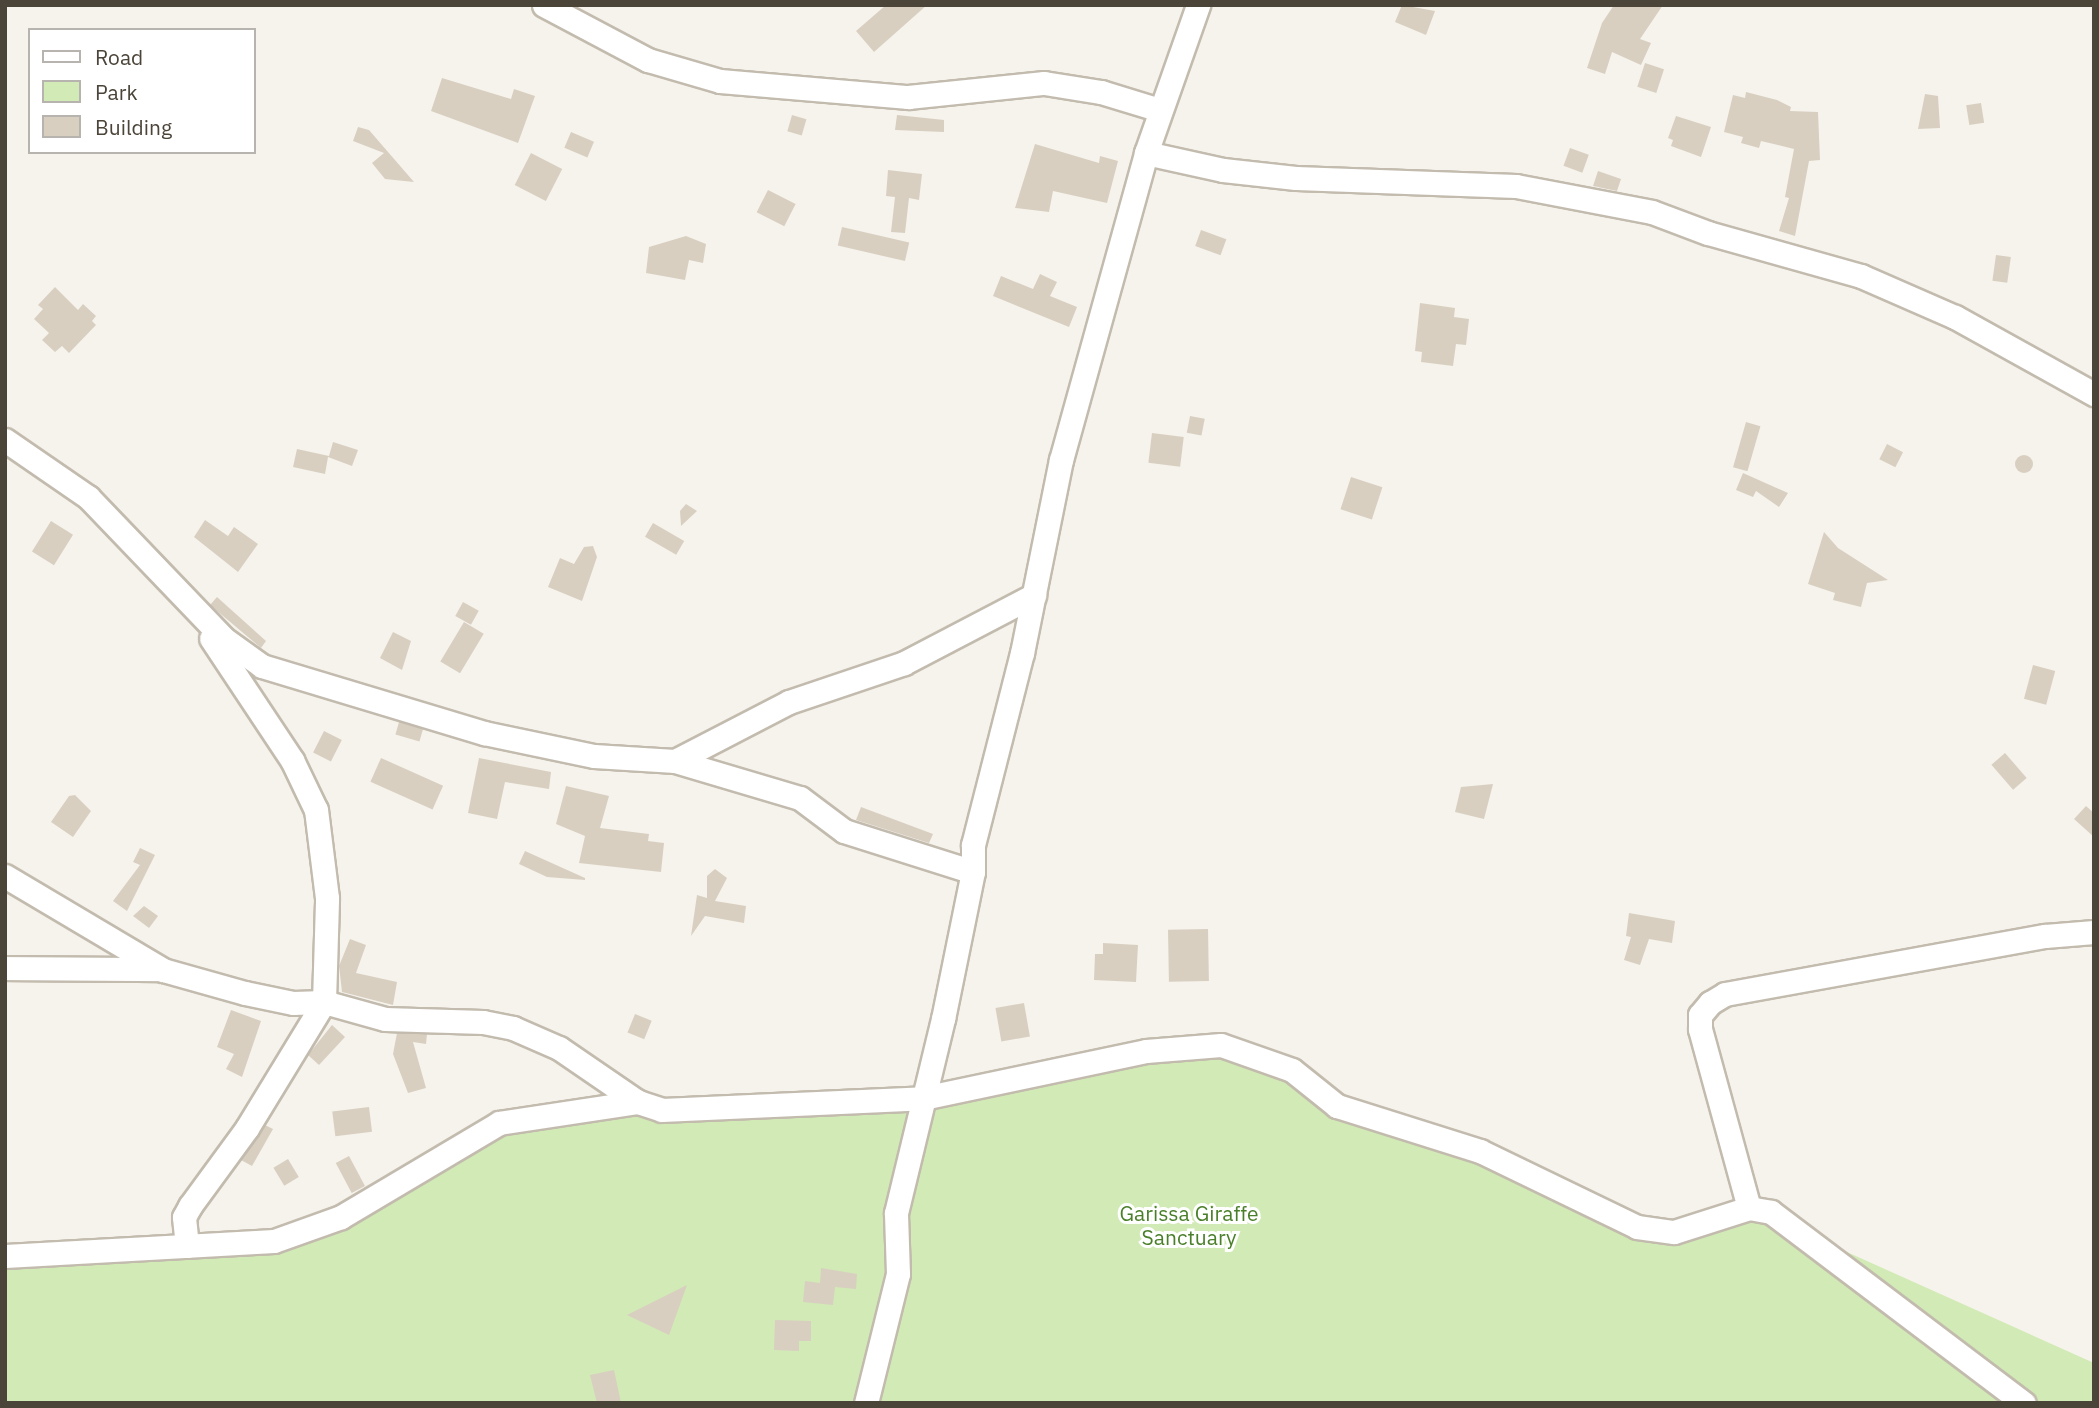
<!DOCTYPE html>
<html>
<head>
<meta charset="utf-8">
<style>
	body { margin:0 }
	#map { position:relative; width:2099px; height:1408px; overflow:hidden; background:#f6f3ec; font-family:"IBM Plex Sans",sans-serif }
	div>[style] { position:absolute }
	[style*='--x'] { left:calc(var(--x)*1px); top:calc(var(--y)*1px); width:calc(var(--w)*1px); rotate:calc(var(--a)*1deg) }
	.green>* { inset:0; background:#d2eab5 }
	.building>* { inset:0; background:#d8cfc1; transform-origin:0 0 }
	.round { border-radius:50% }
	.roads { filter:drop-shadow(2px 0 #c2bbae) drop-shadow(-2px 0 #c2bbae) drop-shadow(0 2px #c2bbae) drop-shadow(0 -2px #c2bbae) }
	.minor>* { height:23px; margin:-11.5px; padding:0 11.5px; transform-origin:11.5px; border-radius:11.5px; background:#fff }
	span { translate:-50% -50%; white-space:nowrap; text-align:center; line-height:1.15; -webkit-text-stroke:6px #fff; paint-order:stroke }
	.park-label { font-size:21px; color:#4a7f2a }
	.frame { position:absolute; inset:0; border:7px solid #4b4439; pointer-events:none }
	.legend { position:absolute; left:28px; top:28px; width:228px; height:126px; box-sizing:border-box; background:#fff; border:2px solid #b7b4b0; margin:0; padding:9px 12px; list-style:none; font-size:21px; color:#4b4439 }
	.legend li { display:flex; align-items:center; gap:14px; height:35px }
	.legend b { width:35px; border:2px solid #b7b4b0 }
</style>
</head>
<body>
<div id="map">
	<div class="green">
		<div style="clip-path:polygon(1221px 1045px,1637px 1227px,1749px 1208px,2094px 1363px,2094px 1403px,5px 1403px,5px 1256px,274px 1241px,515px 1119px,923px 1098px)"></div>
	</div>
	<div class="building">
		<div style="clip-path:polygon(886px 5px,927px 5px,874px 52px,856px 31px)"></div>
		<div style="clip-path:polygon(1402px 5px,1435px 11px,1426px 35px,1395px 22px)"></div>
		<div style="clip-path:polygon(1614px 5px,1663px 5px,1640px 39px,1651px 43px,1641px 65px,1612px 52px,1605px 74px,1587px 68px,1602px 23px)"></div>
		<div style="left:1645px;top:63px;width:20px;height:25px;rotate:18deg"></div>
		<div style="clip-path:polygon(442px 78px,511px 99px,514px 89px,535px 96px,518px 143px,431px 111px)"></div>
		<div style="clip-path:polygon(1746px 92px,1777px 100px,1791px 107px,1790px 111px,1818px 112px,1820px 160px,1809px 161px,1795px 236px,1779px 231px,1789px 198px,1785px 197px,1794px 149px,1761px 141px,1759px 148px,1741px 143px,1743px 137px,1724px 132px,1733px 95px,1745px 98px)"></div>
		<div style="clip-path:polygon(1925px 94px,1938px 96px,1940px 128px,1918px 129px)"></div>
		<div style="left:1981px;top:103px;width:20px;height:15px;rotate:81deg"></div>
		<div style="left:792px;top:115px;width:15px;height:17px;rotate:16deg"></div>
		<div style="clip-path:polygon(897px 115px,944px 120px,944px 132px,895px 130px)"></div>
		<div style="clip-path:polygon(1676px 116px,1711px 127px,1701px 157px,1671px 146px,1673px 140px,1668px 138px)"></div>
		<div style="clip-path:polygon(358px 127px,369px 130px,414px 182px,385px 179px,372px 163px,384px 153px,353px 141px)"></div>
		<div style="left:571px;top:132px;width:25px;height:17px;rotate:23deg"></div>
		<div style="clip-path:polygon(1035px 144px,1099px 163px,1100px 156px,1118px 161px,1107px 203px,1053px 191px,1049px 212px,1015px 208px)"></div>
		<div style="left:1570px;top:148px;width:20px;height:19px;rotate:20deg"></div>
		<div style="left:531px;top:153px;width:35px;height:36px;rotate:27deg"></div>
		<div style="clip-path:polygon(888px 170px,922px 174px,919px 200px,909px 198px,905px 233px,891px 232px,895px 197px,886px 196px)"></div>
		<div style="clip-path:polygon(1598px 171px,1621px 179px,1617px 191px,1593px 186px)"></div>
		<div style="left:768px;top:190px;width:31px;height:25px;rotate:27deg"></div>
		<div style="left:842px;top:227px;width:69px;height:19px;rotate:13deg"></div>
		<div style="left:1201px;top:230px;width:27px;height:17px;rotate:20deg"></div>
		<div style="clip-path:polygon(686px 236px,706px 244px,703px 263px,689px 260px,685px 280px,646px 273px,649px 247px)"></div>
		<div style="left:1996px;top:255px;width:15px;height:26px;rotate:8deg"></div>
		<div style="clip-path:polygon(1040px 274px,1057px 282px,1050px 296px,1077px 307px,1069px 327px,993px 296px,1001px 276px,1033px 289px)"></div>
		<div style="clip-path:polygon(55px 287px,78px 310px,83px 304px,96px 316px,92px 321px,96px 325px,69px 353px,62px 346px,55px 352px,42px 340px,49px 333px,34px 319px,43px 309px,38px 305px)"></div>
		<div style="clip-path:polygon(1420px 303px,1455px 308px,1454px 317px,1469px 319px,1466px 345px,1456px 344px,1453px 366px,1421px 362px,1422px 352px,1415px 351px)"></div>
		<div style="left:1190px;top:416px;width:15px;height:17px;rotate:11deg"></div>
		<div style="left:1746px;top:422px;width:15px;height:47px;rotate:16deg"></div>
		<div style="left:1152px;top:433px;width:32px;height:30px;rotate:7deg"></div>
		<div style="clip-path:polygon(333px 442px,358px 450px,352px 466px,328px 457px,325px 474px,293px 467px,297px 449px,329px 456px)"></div>
		<div style="left:1887px;top:444px;width:18px;height:17px;rotate:27deg"></div>
		<div class="round" style="left:2015px;top:455px;width:18px;height:18px"></div>
		<div style="clip-path:polygon(1743px 473px,1788px 493px,1779px 507px,1756px 491px,1753px 497px,1736px 490px)"></div>
		<div style="left:1351px;top:477px;width:33px;height:34px;rotate:18deg"></div>
		<div style="clip-path:polygon(686px 504px,697px 511px,681px 526px,680px 511px)"></div>
		<div style="clip-path:polygon(205px 520px,228px 536px,234px 527px,258px 544px,238px 572px,194px 537px)"></div>
		<div style="left:51px;top:521px;width:26px;height:36px;rotate:32deg"></div>
		<div style="left:653px;top:523px;width:36px;height:16px;rotate:30deg"></div>
		<div style="clip-path:polygon(1824px 532px,1838px 548px,1888px 580px,1867px 583px,1861px 607px,1833px 600px,1835px 593px,1808px 584px)"></div>
		<div style="clip-path:polygon(593px 546px,597px 557px,582px 601px,548px 587px,560px 558px,574px 564px,584px 547px)"></div>
		<div style="clip-path:polygon(217px 597px,266px 641px,261px 648px,210px 605px)"></div>
		<div style="left:463px;top:602px;width:18px;height:16px;rotate:29deg"></div>
		<div style="left:464px;top:622px;width:23px;height:46px;rotate:31deg"></div>
		<div style="clip-path:polygon(393px 632px,411px 641px,402px 670px,380px 658px)"></div>
		<div style="left:2033px;top:665px;width:23px;height:35px;rotate:15deg"></div>
		<div style="left:399px;top:722px;width:25px;height:13px;rotate:16deg"></div>
		<div style="left:324px;top:731px;width:20px;height:24px;rotate:27deg"></div>
		<div style="left:2005px;top:753px;width:33px;height:18px;rotate:49deg"></div>
		<div style="left:381px;top:758px;width:68px;height:26px;rotate:24deg"></div>
		<div style="clip-path:polygon(479px 758px,551px 772px,549px 789px,505px 782px,497px 819px,468px 813px)"></div>
		<div style="clip-path:polygon(1493px 784px,1484px 819px,1455px 812px,1461px 787px)"></div>
		<div style="clip-path:polygon(566px 786px,609px 796px,600px 828px,649px 834px,648px 841px,664px 843px,661px 872px,579px 863px,585px 836px,556px 824px)"></div>
		<div style="clip-path:polygon(75px 795px,91px 811px,73px 837px,51px 822px,69px 796px)"></div>
		<div style="clip-path:polygon(2086px 806px,2094px 813px,2094px 837px,2074px 819px)"></div>
		<div style="clip-path:polygon(861px 807px,933px 834px,929px 843px,856px 820px)"></div>
		<div style="clip-path:polygon(140px 848px,155px 855px,127px 911px,113px 901px,140px 865px,133px 862px)"></div>
		<div style="clip-path:polygon(525px 851px,585px 878px,585px 880px,547px 877px,519px 864px)"></div>
		<div style="clip-path:polygon(715px 869px,727px 878px,715px 901px,746px 906px,744px 923px,705px 916px,691px 936px,697px 895px,707px 898px,707px 876px)"></div>
		<div style="clip-path:polygon(144px 906px,158px 916px,149px 928px,133px 916px)"></div>
		<div style="clip-path:polygon(1629px 913px,1675px 921px,1672px 943px,1649px 939px,1640px 965px,1624px 960px,1631px 937px,1626px 936px)"></div>
		<div style="left:1208px;top:929px;width:52px;height:40px;rotate:89deg"></div>
		<div style="clip-path:polygon(350px 939px,366px 945px,356px 973px,397px 982px,393px 1005px,342px 992px,339px 966px)"></div>
		<div style="clip-path:polygon(1103px 943px,1138px 945px,1136px 982px,1094px 980px,1095px 954px,1103px 954px)"></div>
		<div style="left:1024px;top:1003px;width:34px;height:29px;rotate:80deg"></div>
		<div style="clip-path:polygon(231px 1010px,261px 1021px,242px 1077px,226px 1069px,234px 1054px,217px 1047px)"></div>
		<div style="left:635px;top:1014px;width:18px;height:20px;rotate:22deg"></div>
		<div style="clip-path:polygon(332px 1025px,345px 1037px,319px 1065px,308px 1055px)"></div>
		<div style="clip-path:polygon(397px 1033px,427px 1034px,426px 1044px,413px 1042px,426px 1088px,408px 1093px,393px 1054px)"></div>
		<div style="left:369px;top:1107px;width:25px;height:37px;rotate:83deg"></div>
		<div style="clip-path:polygon(265px 1125px,273px 1129px,252px 1166px,241px 1160px)"></div>
		<div style="left:349px;top:1156px;width:34px;height:15px;rotate:62deg"></div>
		<div style="left:288px;top:1159px;width:21px;height:17px;rotate:59deg"></div>
		<div style="clip-path:polygon(821px 1268px,857px 1274px,856px 1289px,835px 1287px,833px 1305px,803px 1302px,805px 1281px,820px 1283px)"></div>
		<div style="clip-path:polygon(687px 1285px,669px 1335px,627px 1315px)"></div>
		<div style="clip-path:polygon(775px 1320px,811px 1321px,811px 1341px,799px 1341px,799px 1351px,774px 1350px)"></div>
		<div style="clip-path:polygon(614px 1370px,621px 1403px,597px 1403px,590px 1375px)"></div>
	</div>
	<div class="roads">
		<div class="minor">
			<div style="--x:544;--y:5;--w:118;--a:27.9"></div>
			<div style="--x:648;--y:60;--w:75;--a:16.3"></div>
			<div style="--x:720;--y:81;--w:189;--a:4.9"></div>
			<div style="--x:908;--y:97;--w:137;--a:-5.9"></div>
			<div style="--x:1044;--y:83;--w:58;--a:9"></div>
			<div style="--x:1101;--y:92;--w:62;--a:17"></div>
			<div style="--x:1146;--y:153;--w:79;--a:12.4"></div>
			<div style="--x:1223;--y:170;--w:73;--a:6.3"></div>
			<div style="--x:1296;--y:178;--w:220;--a:2.1"></div>
			<div style="--x:1516;--y:186;--w:138;--a:10.8"></div>
			<div style="--x:1652;--y:212;--w:60;--a:20.6"></div>
			<div style="--x:1708;--y:233;--w:159;--a:15.7"></div>
			<div style="--x:1861;--y:276;--w:103;--a:23.6"></div>
			<div style="--x:1955;--y:317;--w:159;--a:29"></div>
			<div style="--x:5;--y:440;--w:101;--a:34.5"></div>
			<div style="--x:88;--y:497;--w:195;--a:46.2"></div>
			<div style="--x:223;--y:638;--w:48;--a:35.7"></div>
			<div style="--x:262;--y:666;--w:232;--a:16.8"></div>
			<div style="--x:484;--y:733;--w:112;--a:11.8"></div>
			<div style="--x:594;--y:756;--w:81;--a:3.5"></div>
			<div style="--x:675;--y:761;--w:128;--a:-27.4"></div>
			<div style="--x:789;--y:702;--w:121;--a:-18.7"></div>
			<div style="--x:904;--y:663;--w:147;--a:-27.6"></div>
			<div style="--x:675;--y:761;--w:130;--a:16.5"></div>
			<div style="--x:800;--y:798;--w:55;--a:36.9"></div>
			<div style="--x:844;--y:831;--w:135;--a:17.6"></div>
			<div style="--x:5;--y:876;--w:184;--a:30.7"></div>
			<div style="--x:163;--y:970;--w:85;--a:15.7"></div>
			<div style="--x:245;--y:993;--w:49;--a:11.8"></div>
			<div style="--x:293;--y:1003;--w:31;--a:-2"></div>
			<div style="--x:324;--y:1002;--w:63;--a:15.6"></div>
			<div style="--x:385;--y:1019;--w:98;--a:1.8"></div>
			<div style="--x:483;--y:1022;--w:31;--a:11"></div>
			<div style="--x:513;--y:1028;--w:50;--a:23.5"></div>
			<div style="--x:559;--y:1048;--w:96;--a:34.4"></div>
			<div style="--x:638;--y:1102;--w:25;--a:18"></div>
			<div style="--x:662;--y:1110;--w:261;--a:-2.6"></div>
			<div style="--x:923;--y:1098;--w:228;--a:-11.9"></div>
			<div style="--x:1146;--y:1051;--w:75;--a:-4.6"></div>
			<div style="--x:1221;--y:1045;--w:75;--a:19.4"></div>
			<div style="--x:1292;--y:1070;--w:58;--a:38.7"></div>
			<div style="--x:1337;--y:1106;--w:150;--a:17.5"></div>
			<div style="--x:1480;--y:1151;--w:174;--a:25.8"></div>
			<div style="--x:1637;--y:1227;--w:37;--a:8"></div>
			<div style="--x:1674;--y:1232;--w:79;--a:-17.7"></div>
			<div style="--x:1749;--y:1208;--w:22;--a:10"></div>
			<div style="--x:1771;--y:1212;--w:317;--a:37.1"></div>
			<div style="--x:5;--y:968;--w:154;--a:0.4"></div>
			<div style="--x:1749;--y:1208;--w:186;--a:-105.3"></div>
			<div style="--x:1700;--y:1029;--w:14;--a:-90"></div>
			<div style="--x:1700;--y:1015;--w:16;--a:-50"></div>
			<div style="--x:1710;--y:1003;--w:17;--a:-31"></div>
			<div style="--x:1725;--y:994;--w:325;--a:-10.3"></div>
			<div style="--x:2045;--y:936;--w:49;--a:-4.7"></div>
			<div style="--x:187;--y:1246;--w:29;--a:-96"></div>
			<div style="--x:184;--y:1217;--w:13;--a:-61"></div>
			<div style="--x:190;--y:1206;--w:97;--a:-53.8"></div>
			<div style="--x:247;--y:1128;--w:148;--a:-58.6"></div>
			<div style="--x:324;--y:1002;--w:104;--a:-88.3"></div>
			<div style="--x:327;--y:898;--w:89;--a:-97.1"></div>
			<div style="--x:316;--y:810;--w:55;--a:-115.6"></div>
			<div style="--x:292;--y:760;--w:146;--a:-123.6"></div>
			<div style="--x:5;--y:1256;--w:269;--a:-3.2"></div>
			<div style="--x:274;--y:1241;--w:71;--a:-19.7"></div>
			<div style="--x:341;--y:1217;--w:184;--a:-30.7"></div>
			<div style="--x:499;--y:1123;--w:141;--a:-8.6"></div>
			<div style="--x:866;--y:1403;--w:133;--a:-76.1"></div>
			<div style="--x:898;--y:1274;--w:61;--a:-91.9"></div>
			<div style="--x:896;--y:1213;--w:200;--a:-76.4"></div>
			<div style="--x:943;--y:1019;--w:150;--a:-78.5"></div>
			<div style="--x:973;--y:872;--w:27;--a:-90"></div>
			<div style="--x:973;--y:845;--w:198;--a:-75.7"></div>
			<div style="--x:1022;--y:653;--w:197;--a:-78.6"></div>
			<div style="--x:1061;--y:460;--w:319;--a:-74.5"></div>
			<div style="--x:1146;--y:153;--w:157;--a:-70.6"></div>
		</div>
	</div>
	<div class="park-label">
		<span style="left:1189px;top:1225px">Garissa Giraffe<br>Sanctuary</span>
	</div>
	<div class="frame"></div>
	<ul class="legend">
	<li><b style="height:9px;background:#fff"></b>Road</li>
	<li><b style="height:19px;background:#d2eab5"></b>Park</li>
	<li><b style="height:19px;background:#d8cfc1"></b>Building</li>
	</ul>
</div>
</body>
</html>
